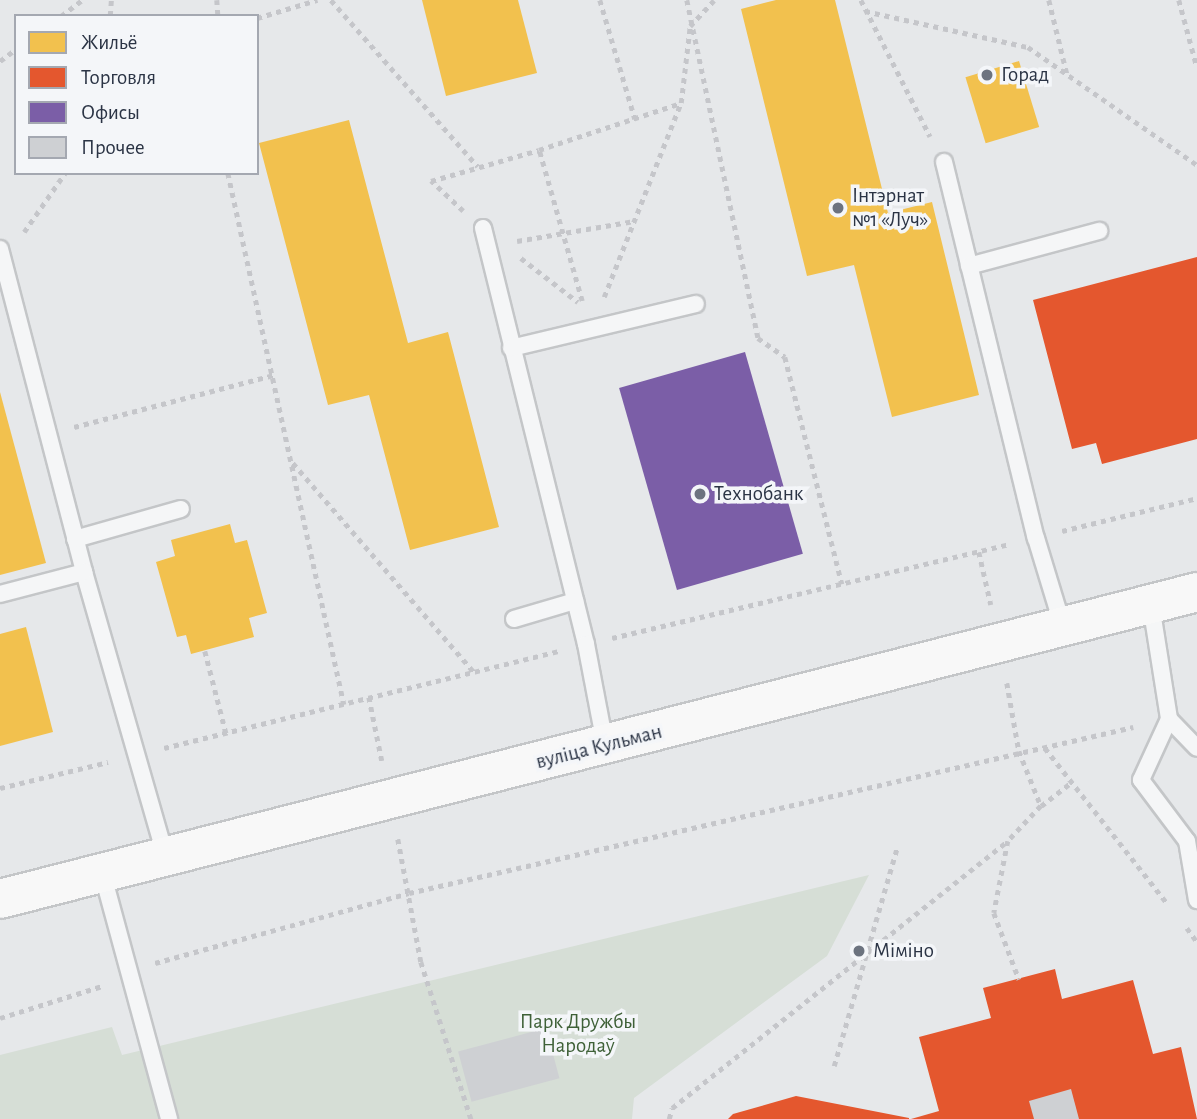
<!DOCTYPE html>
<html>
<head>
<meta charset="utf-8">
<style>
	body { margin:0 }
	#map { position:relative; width:1197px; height:1119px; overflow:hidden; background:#e6e8ea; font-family:"Alegreya Sans",sans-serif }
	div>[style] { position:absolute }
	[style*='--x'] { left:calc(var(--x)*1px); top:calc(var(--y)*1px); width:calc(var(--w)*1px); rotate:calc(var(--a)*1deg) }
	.green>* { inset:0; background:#d6ded6 }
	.homes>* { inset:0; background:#f2c14e; transform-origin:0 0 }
	.shops>* { inset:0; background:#e4572e }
	.offices>* { inset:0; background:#7b5ea7; transform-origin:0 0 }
	.building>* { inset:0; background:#ced0d3; transform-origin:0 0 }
	.path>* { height:4.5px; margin-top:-2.25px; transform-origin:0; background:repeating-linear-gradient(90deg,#c5c6ca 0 5px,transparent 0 10px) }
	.roads { filter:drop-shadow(2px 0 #c4c6c8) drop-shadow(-2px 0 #c4c6c8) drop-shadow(0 2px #c4c6c8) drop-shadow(0 -2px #c4c6c8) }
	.service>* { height:16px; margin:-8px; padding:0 8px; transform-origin:8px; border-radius:8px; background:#f5f6f7 }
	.secondary>* { height:38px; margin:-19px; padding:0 19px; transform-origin:19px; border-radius:19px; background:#f8f8f8 }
	.dots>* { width:19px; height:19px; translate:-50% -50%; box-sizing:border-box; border:4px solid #f4f6f9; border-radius:50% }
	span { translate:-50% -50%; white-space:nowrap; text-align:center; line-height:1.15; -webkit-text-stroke:7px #f4f6f9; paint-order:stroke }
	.poi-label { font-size:21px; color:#2b3445 }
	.left { translate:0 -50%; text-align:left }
	.street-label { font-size:21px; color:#2b3445 }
	.park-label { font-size:21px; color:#3f6138 }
	.legend { position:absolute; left:14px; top:14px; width:245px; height:161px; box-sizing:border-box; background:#f4f6f9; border:2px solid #a4a8b1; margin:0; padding:9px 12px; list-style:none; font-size:21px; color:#2b3445 }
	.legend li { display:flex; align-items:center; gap:14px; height:35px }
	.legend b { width:35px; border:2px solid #a4a8b1 }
</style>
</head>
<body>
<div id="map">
	<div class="green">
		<div style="clip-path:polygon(869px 875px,827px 956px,634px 1098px,632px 1119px,0 1119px,0 1055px,112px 1027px,122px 1055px)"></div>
	</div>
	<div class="homes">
		<div style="clip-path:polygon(422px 0,518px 0,537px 73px,446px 96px)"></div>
		<div style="clip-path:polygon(776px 0,835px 0,888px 213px,932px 202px,979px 395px,892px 417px,854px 265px,807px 276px,741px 9px)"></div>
		<div style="left:1019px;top:61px;width:69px;height:56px;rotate:73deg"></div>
		<div style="clip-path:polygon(349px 120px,408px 343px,448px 332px,499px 527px,410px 550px,369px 395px,328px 405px,259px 143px)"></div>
		<div style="clip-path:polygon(0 392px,46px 563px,0 575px)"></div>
		<div style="clip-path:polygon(230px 524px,235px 543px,247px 540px,267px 613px,249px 618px,254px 637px,191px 654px,186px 635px,177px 637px,156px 562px,175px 556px,171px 540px)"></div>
		<div style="clip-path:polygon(26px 627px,53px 732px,0 746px,0 634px)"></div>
	</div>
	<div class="shops">
		<div style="clip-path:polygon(1197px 257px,1197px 439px,1102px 464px,1096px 443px,1072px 449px,1033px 300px)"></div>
		<div style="clip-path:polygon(1055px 969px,1062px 999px,1133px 980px,1153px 1054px,1181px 1047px,1197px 1119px,911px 1119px,939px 1111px,919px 1037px,991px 1018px,983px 988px)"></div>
		<div style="clip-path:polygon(796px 1096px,909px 1118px,909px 1119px,728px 1119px,733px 1114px)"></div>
	</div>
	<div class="offices">
		<div style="left:745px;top:352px;width:210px;height:131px;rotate:74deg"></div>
	</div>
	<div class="building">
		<div style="left:546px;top:1028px;width:52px;height:91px;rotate:75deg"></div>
		<div style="clip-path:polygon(1071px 1089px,1079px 1119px,1034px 1119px,1029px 1101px)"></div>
	</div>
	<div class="path">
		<div style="--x:217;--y:0;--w:16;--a:86"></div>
		<div style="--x:331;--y:0;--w:222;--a:48.6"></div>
		<div style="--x:600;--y:0;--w:124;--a:73.6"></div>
		<div style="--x:687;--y:0;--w:345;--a:78.1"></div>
		<div style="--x:758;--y:338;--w:33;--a:35"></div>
		<div style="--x:785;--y:357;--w:234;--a:75.9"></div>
		<div style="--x:861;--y:0;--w:153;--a:63.1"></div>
		<div style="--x:1049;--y:0;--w:76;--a:76.3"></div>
		<div style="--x:1179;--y:0;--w:69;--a:75"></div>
		<div style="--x:865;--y:11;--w:167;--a:12.5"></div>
		<div style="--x:1028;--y:47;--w:206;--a:34.9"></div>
		<div style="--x:61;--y:16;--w:26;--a:-37"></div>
		<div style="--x:110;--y:16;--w:16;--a:-86"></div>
		<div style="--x:257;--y:18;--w:63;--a:-16.7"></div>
		<div style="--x:0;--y:61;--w:20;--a:-37"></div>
		<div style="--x:228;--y:173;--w:544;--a:77.68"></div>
		<div style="--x:463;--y:211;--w:44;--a:-136.8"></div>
		<div style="--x:431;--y:181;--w:112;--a:-16"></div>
		<div style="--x:24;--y:232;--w:72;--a:-55.2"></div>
		<div style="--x:517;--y:241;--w:119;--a:-9.7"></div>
		<div style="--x:521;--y:258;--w:72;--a:37.7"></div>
		<div style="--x:604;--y:297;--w:209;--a:-68.4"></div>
		<div style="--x:681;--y:103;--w:78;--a:-83.3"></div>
		<div style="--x:690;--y:26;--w:35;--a:-47"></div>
		<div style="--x:582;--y:301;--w:157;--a:-105.9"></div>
		<div style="--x:539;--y:150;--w:150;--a:-18.3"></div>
		<div style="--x:74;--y:427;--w:206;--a:-14.6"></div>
		<div style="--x:293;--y:463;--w:276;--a:49.1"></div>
		<div style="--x:1062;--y:531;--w:139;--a:-13.7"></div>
		<div style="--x:979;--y:552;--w:54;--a:77.2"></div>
		<div style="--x:612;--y:638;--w:408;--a:-13.3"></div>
		<div style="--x:205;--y:651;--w:85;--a:75.6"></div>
		<div style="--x:1007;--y:683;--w:69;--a:80"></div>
		<div style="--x:1019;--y:751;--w:59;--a:68.2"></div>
		<div style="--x:1041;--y:806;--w:48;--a:133.3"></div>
		<div style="--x:1008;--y:841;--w:73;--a:101"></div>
		<div style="--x:994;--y:913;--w:71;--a:69.3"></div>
		<div style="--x:369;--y:697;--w:65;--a:78.5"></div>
		<div style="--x:164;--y:748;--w:408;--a:-13.8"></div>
		<div style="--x:1045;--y:748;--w:196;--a:51.8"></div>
		<div style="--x:0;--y:788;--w:111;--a:-13.5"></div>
		<div style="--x:1041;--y:806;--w:39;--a:-38"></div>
		<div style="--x:398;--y:839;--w:125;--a:79.4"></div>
		<div style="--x:421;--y:962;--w:165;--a:72.3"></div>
		<div style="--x:1187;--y:928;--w:17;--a:54"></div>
		<div style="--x:155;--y:963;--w:263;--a:-15.4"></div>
		<div style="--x:409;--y:893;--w:743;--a:-12.91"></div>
		<div style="--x:0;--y:1018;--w:107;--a:-17.4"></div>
		<div style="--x:834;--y:1066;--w:227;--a:-73.9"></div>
		<div style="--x:669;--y:1119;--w:11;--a:-75"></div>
		<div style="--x:672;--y:1108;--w:429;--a:-38.5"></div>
	</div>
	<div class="roads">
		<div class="service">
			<div style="--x:944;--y:162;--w:387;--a:76.3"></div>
			<div style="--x:1036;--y:538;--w:93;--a:73.1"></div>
			<div style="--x:483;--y:228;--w:429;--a:76.1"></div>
			<div style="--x:586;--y:644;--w:102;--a:79.2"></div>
			<div style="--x:0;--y:249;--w:334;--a:75.4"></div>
			<div style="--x:84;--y:572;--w:293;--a:74"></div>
			<div style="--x:969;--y:266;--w:135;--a:-15.1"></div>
			<div style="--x:511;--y:348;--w:190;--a:-13.4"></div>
			<div style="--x:75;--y:539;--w:110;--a:-15.8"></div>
			<div style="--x:0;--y:594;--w:87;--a:-14.7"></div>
			<div style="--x:1151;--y:605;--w:115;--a:81"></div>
			<div style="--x:1169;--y:719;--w:40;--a:46"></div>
			<div style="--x:514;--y:619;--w:64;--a:-16.4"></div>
			<div style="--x:1169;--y:719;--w:67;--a:114.7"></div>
			<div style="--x:1141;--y:780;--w:76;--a:53"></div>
			<div style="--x:1187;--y:841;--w:60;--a:80.4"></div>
			<div style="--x:102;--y:872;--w:256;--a:74.8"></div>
		</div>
		<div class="secondary">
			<div style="--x:0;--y:899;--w:1236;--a:-14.38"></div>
		</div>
	</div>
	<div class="dots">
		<div style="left:987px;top:75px;background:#6c737f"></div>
		<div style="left:838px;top:208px;background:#6c737f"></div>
		<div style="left:700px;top:494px;background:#6c737f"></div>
		<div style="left:859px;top:951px;background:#6c737f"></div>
	</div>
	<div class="poi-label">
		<span class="left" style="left:1001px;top:75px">Горад</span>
		<span class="left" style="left:852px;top:208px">Інтэрнат<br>№1 «Луч»</span>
		<span class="left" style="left:714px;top:494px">Технобанк</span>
		<span class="left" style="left:873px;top:951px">Міміно</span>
	</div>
	<div class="street-label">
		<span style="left:599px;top:747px;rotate:-14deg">вуліца Кульман</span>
	</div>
	<div class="park-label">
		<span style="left:578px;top:1034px">Парк Дружбы<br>Народаў</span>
	</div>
	<ul class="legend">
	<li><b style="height:19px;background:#f2c14e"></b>Жильё</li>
	<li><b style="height:19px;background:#e4572e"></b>Торговля</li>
	<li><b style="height:19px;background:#7b5ea7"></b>Офисы</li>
	<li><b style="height:19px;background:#ced0d3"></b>Прочее</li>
	</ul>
</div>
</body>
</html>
